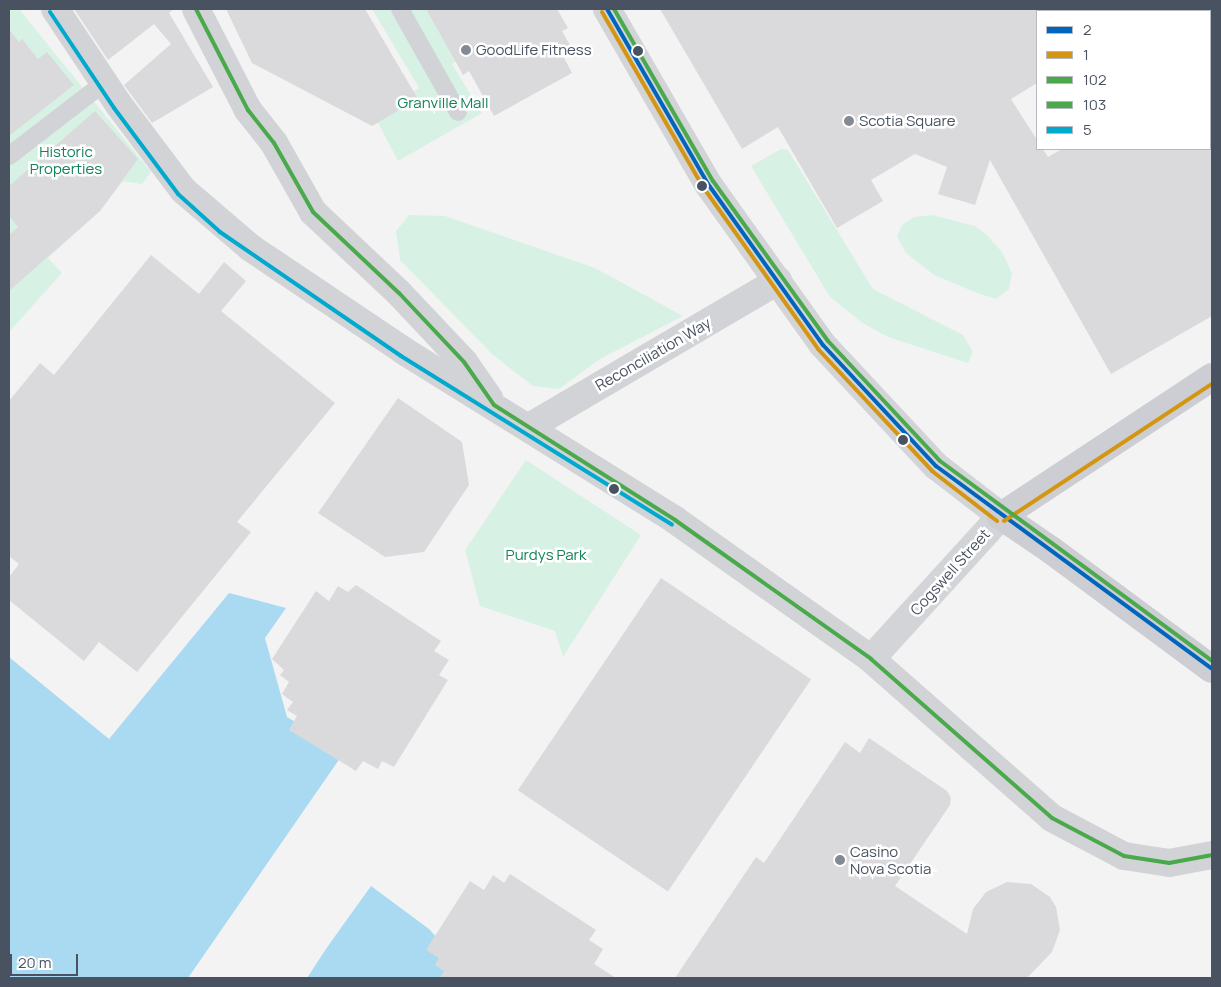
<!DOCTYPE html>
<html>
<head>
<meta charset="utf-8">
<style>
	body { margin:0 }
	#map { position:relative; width:1221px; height:987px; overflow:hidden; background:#f3f3f3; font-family:Manrope,sans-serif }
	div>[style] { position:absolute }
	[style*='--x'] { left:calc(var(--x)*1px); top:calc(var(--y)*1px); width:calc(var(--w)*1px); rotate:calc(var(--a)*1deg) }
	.green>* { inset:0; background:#d7f2e5 }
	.water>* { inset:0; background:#aadaf2 }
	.pier>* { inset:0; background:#f3f3f3 }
	.building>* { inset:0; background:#dadadc; transform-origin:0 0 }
	.pedestrian>* { height:18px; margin:-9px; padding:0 9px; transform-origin:9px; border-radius:9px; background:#d1d3d6 }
	.tertiary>* { height:28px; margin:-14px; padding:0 14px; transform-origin:14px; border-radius:14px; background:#d1d3d6 }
	.secondary>* { height:28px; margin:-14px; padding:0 14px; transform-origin:14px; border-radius:14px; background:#d2d4d7 }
	.primary>* { height:28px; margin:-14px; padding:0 14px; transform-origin:14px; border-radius:14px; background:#ccced3 }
	.bus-1>* { height:4px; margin:-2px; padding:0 2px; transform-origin:2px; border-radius:2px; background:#0065bd }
	.bus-2>* { height:4px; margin:-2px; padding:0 2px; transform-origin:2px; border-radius:2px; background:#d49513 }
	.bus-3>* { height:4px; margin:-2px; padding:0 2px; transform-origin:2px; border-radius:2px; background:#4aaa4b }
	.bus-4>* { height:4px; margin:-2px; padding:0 2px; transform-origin:2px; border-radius:2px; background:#4aaa4b }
	.bus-5>* { height:4px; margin:-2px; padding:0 2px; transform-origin:2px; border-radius:2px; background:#00a9ce }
	.dots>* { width:14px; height:14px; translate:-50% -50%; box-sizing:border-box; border:2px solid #fff; border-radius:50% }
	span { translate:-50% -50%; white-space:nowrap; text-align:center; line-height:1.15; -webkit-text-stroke:5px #fff; paint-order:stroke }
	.poi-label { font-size:15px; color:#485261 }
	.left { translate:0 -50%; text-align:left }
	.park-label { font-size:15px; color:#138257 }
	.street-label { font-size:15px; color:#485261 }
	.frame { position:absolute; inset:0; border:10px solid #485261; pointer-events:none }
	.legend { position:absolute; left:1036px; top:10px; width:175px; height:140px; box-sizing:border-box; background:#fff; border:1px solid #b6bac0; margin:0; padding:6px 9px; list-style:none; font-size:15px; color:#485261 }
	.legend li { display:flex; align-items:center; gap:10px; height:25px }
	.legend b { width:25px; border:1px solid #b6bac0 }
	.scale { position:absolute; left:10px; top:954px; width:68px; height:22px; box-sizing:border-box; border:2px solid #485261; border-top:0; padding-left:6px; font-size:15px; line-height:18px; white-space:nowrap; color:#485261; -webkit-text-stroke:4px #fff; paint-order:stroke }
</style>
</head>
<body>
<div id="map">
	<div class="green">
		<div style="clip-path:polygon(9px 9px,19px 9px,151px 172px,142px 184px,123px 181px,100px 211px,48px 258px,62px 273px,9px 332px)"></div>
		<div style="clip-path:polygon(372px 9px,434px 9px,462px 57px,452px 64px,482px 113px,398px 161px,374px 115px,419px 88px)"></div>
		<div style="clip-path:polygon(781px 149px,788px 150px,873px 289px,963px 335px,973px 352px,968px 363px,888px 337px,864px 324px,830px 297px,751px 166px)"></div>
		<div style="clip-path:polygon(409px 215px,445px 216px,595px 268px,683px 316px,600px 359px,559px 389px,533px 386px,493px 355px,400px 260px,396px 231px)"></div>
		<div style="clip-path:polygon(932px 215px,975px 226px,988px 236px,1002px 252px,1012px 273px,1009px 289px,996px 299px,977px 293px,934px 275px,906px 253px,897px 237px,902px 225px,914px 217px)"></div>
		<div style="clip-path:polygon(526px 460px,641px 535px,563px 657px,555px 631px,480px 606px,465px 550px)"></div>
	</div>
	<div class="water">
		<div style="clip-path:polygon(229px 593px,286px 608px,265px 638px,287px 717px,345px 751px,188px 978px,9px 978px,9px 657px,109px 739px)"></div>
		<div style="clip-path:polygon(371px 886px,429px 929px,474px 978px,305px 978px)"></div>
	</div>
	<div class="pier">
		<div style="clip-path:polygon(354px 906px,307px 978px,302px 978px,302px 977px)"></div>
	</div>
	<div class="building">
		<div style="clip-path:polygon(74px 9px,174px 9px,169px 13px,213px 87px,152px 123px,124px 85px,171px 44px,154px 24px,108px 60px)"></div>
		<div style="clip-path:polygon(226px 9px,365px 9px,418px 99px,372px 126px,252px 63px)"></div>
		<div style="clip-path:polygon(426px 9px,557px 9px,568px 28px,562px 31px,570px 45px,560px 50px,572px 73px,494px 116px,469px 71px,463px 75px)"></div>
		<div style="clip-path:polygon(660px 9px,1037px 9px,1037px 83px,1011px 99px,1037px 140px,1037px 149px,1043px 149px,1048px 157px,1062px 149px,1212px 149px,1212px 316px,1111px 374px,990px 160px,975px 205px,938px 194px,947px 167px,915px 154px,871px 180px,883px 201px,837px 228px,778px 127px,742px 149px)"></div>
		<div style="clip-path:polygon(9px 29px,19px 42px,22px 39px,38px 59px,47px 52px,74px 85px,9px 136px)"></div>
		<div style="clip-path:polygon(95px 111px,138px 159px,100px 211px,9px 291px,9px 235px,18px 227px,9px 216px,9px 186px)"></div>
		<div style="clip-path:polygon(151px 255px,199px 294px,224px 262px,246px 281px,221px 311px,335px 403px,237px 522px,251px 532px,137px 672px,99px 642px,84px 661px,9px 600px,9px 577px,19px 564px,9px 556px,9px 401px,40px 363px,54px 375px)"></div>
		<div style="clip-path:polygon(398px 398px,462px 442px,469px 485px,424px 552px,385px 557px,318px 513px)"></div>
		<div style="left:661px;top:578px;width:181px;height:256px;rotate:34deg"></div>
		<div style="clip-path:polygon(356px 585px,441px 641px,434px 651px,449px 660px,439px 675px,448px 680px,394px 767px,382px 761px,378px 769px,363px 761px,356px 771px,289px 730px,297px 716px,287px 710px,293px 702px,282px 694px,289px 682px,280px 675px,284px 670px,272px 659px,316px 591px,329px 601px,338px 586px,348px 592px)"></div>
		<div style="clip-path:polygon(869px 738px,947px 791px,951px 798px,950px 805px,895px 886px,967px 934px,973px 909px,986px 892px,1007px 882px,1031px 884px,1050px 897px,1056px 907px,1060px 930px,1052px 952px,1027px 978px,675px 978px,756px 857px,764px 863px,845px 742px,860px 753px)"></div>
		<div style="clip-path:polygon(510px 874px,596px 930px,589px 940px,603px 949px,594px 964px,616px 978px,440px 978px,444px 971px,435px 965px,439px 958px,426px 950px,470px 881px,484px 890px,493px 875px,504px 883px)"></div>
	</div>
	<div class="pedestrian">
		<div style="--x:400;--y:9;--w:118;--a:60.6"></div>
		<div style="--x:9;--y:156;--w:121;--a:-37.6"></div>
	</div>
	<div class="tertiary">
		<div style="--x:55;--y:9;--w:115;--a:56.3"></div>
		<div style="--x:119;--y:105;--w:106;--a:53"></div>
		<div style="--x:183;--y:190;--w:89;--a:40.5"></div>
		<div style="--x:251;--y:248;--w:184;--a:33.9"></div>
		<div style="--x:404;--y:351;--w:319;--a:31.9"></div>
		<div style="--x:675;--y:520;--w:240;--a:35.3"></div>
		<div style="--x:871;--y:659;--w:241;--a:41.3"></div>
		<div style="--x:1052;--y:818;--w:81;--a:27.8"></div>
		<div style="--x:1124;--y:856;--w:46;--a:8.8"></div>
		<div style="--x:1169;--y:863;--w:44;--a:-10.5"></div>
		<div style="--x:196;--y:9;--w:114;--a:62.8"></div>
		<div style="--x:248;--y:110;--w:42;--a:51.8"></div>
		<div style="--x:274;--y:143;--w:79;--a:60.5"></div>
		<div style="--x:313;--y:212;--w:118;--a:43.3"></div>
		<div style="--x:399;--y:293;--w:95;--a:46.7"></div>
		<div style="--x:464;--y:362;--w:44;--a:55.2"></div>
		<div style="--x:529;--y:427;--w:289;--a:-30.4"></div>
	</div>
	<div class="secondary">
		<div style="--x:607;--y:9;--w:202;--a:60"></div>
		<div style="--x:708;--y:184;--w:198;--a:54.5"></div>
		<div style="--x:823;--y:345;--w:166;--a:47"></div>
		<div style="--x:936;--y:466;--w:82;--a:37.6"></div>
		<div style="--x:1001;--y:516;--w:193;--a:132.3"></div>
	</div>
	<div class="primary">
		<div style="--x:1212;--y:377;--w:253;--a:146.6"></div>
		<div style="--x:1001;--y:516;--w:60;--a:34.2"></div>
		<div style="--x:1051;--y:550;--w:200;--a:36.5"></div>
	</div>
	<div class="bus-1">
		<div style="--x:607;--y:9;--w:202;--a:60"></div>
		<div style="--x:708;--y:184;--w:198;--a:54.5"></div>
		<div style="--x:823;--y:345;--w:166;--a:47"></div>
		<div style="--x:936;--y:466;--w:343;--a:36.3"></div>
	</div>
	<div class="bus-2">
		<div style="--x:602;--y:12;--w:202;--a:60"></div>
		<div style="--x:703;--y:187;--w:199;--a:54.6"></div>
		<div style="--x:818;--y:349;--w:167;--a:46.9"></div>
		<div style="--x:932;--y:471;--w:82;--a:37.6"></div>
		<div style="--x:1004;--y:521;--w:249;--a:-33.4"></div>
	</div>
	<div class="bus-3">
		<div style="--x:196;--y:9;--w:114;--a:62.8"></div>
		<div style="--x:248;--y:110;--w:42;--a:51.8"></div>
		<div style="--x:274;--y:143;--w:79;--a:60.5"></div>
		<div style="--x:313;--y:212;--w:118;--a:43.3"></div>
		<div style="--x:399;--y:293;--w:95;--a:46.7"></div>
		<div style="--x:464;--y:362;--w:52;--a:55.1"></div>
		<div style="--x:494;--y:405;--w:214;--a:32.4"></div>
		<div style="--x:675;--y:520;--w:240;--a:35.3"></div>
		<div style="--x:871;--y:659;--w:241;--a:41.3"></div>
		<div style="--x:1052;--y:818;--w:81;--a:27.8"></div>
		<div style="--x:1124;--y:856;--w:46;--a:8.8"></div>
		<div style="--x:1169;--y:863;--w:44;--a:-10.5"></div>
	</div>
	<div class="bus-4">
		<div style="--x:614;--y:9;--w:198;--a:60.1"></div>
		<div style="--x:713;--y:181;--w:197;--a:54.3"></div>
		<div style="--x:828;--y:341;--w:164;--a:47"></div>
		<div style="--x:940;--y:461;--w:338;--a:36.3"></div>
	</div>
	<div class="bus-5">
		<div style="--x:50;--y:12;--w:115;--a:56.3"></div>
		<div style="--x:114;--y:108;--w:107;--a:53.3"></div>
		<div style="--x:178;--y:194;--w:57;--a:42.1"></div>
		<div style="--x:220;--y:232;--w:219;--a:34.4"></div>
		<div style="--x:401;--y:356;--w:319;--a:31.9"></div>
	</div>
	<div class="dots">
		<div style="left:466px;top:50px;background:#848a94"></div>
		<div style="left:638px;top:51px;background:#485261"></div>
		<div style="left:849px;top:121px;background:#848a94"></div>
		<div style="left:702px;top:186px;background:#485261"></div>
		<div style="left:903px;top:440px;background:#485261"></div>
		<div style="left:614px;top:489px;background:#485261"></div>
		<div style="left:840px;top:860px;background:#848a94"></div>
	</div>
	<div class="poi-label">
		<span class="left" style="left:476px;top:50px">GoodLife Fitness</span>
		<span class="left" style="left:859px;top:121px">Scotia Square</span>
		<span class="left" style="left:850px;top:860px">Casino<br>Nova Scotia</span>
	</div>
	<div class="park-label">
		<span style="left:443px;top:103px">Granville Mall</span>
		<span style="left:66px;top:160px">Historic<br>Properties</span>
		<span style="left:546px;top:555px">Purdys Park</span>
	</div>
	<div class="street-label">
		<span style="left:653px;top:354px;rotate:-30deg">Reconciliation Way</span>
		<span style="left:950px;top:572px;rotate:-48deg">Cogswell Street</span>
	</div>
	<div class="frame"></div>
	<ul class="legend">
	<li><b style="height:6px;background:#0065bd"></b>2</li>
	<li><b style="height:6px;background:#d49513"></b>1</li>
	<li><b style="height:6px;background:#4aaa4b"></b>102</li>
	<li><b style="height:6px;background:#4aaa4b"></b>103</li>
	<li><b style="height:6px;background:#00a9ce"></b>5</li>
	</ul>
	<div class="scale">20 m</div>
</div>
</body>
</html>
